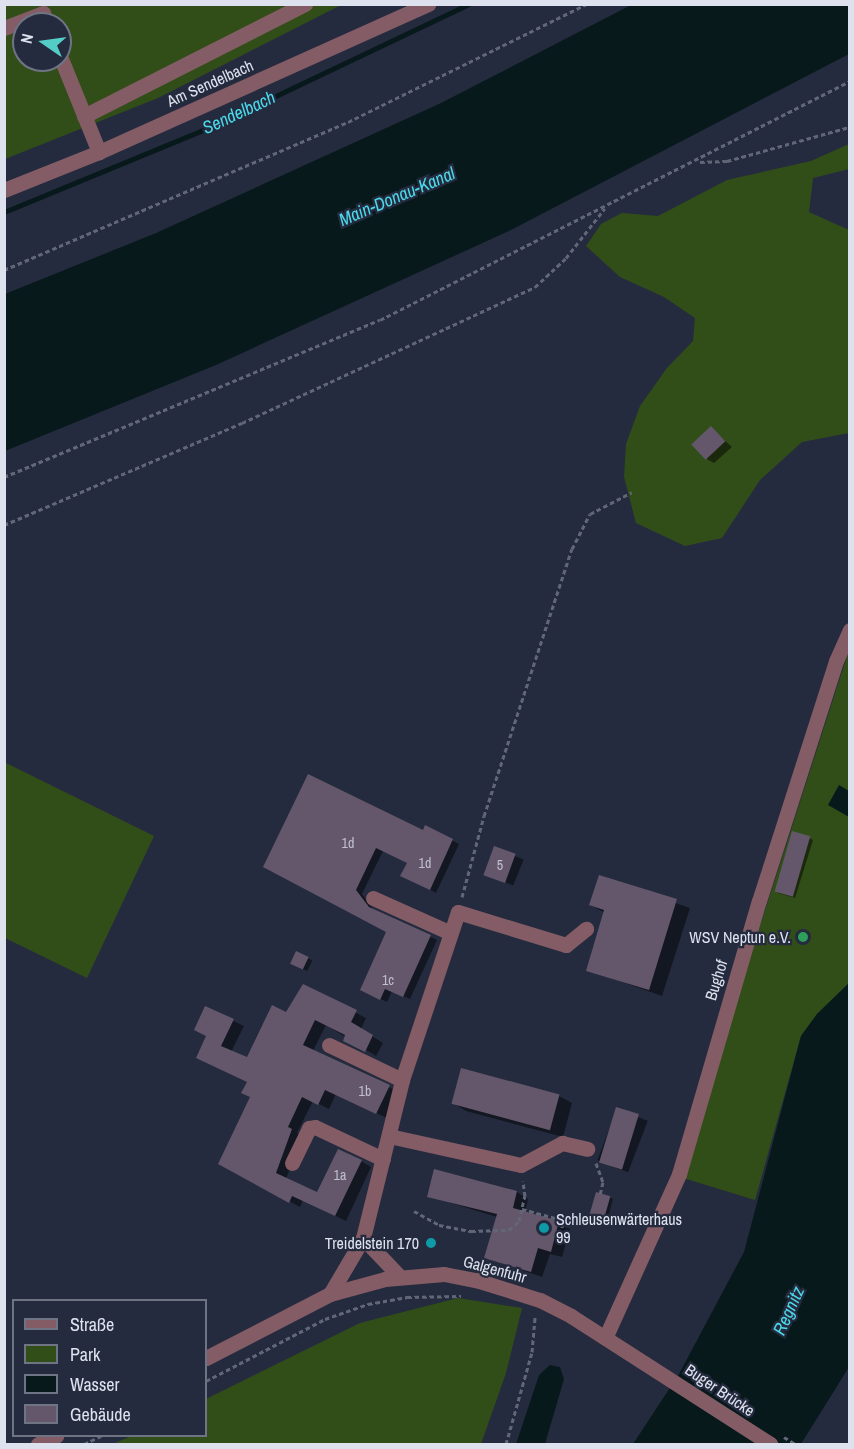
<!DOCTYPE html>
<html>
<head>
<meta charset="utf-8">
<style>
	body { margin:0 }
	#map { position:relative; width:854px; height:1449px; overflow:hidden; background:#252b3e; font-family:"Archivo Narrow",sans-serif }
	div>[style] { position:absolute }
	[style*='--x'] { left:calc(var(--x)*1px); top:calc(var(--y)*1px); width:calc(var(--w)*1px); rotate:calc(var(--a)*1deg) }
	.green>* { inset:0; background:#324e18 }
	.water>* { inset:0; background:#07191b }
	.shadow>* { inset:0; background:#0007; transform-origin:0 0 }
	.stream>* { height:5px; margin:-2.5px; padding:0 2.5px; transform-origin:2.5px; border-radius:2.5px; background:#07191b }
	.building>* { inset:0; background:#64576b; transform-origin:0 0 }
	.path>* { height:3px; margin-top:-1.5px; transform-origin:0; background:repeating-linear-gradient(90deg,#626778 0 4.5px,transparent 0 7.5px) }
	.minor>* { height:15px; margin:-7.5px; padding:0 7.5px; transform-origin:7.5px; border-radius:7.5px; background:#845c65 }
	.dots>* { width:16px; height:16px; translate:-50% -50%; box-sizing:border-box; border:3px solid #252b3e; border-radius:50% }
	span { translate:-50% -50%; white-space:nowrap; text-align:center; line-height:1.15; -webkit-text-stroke:4.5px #252b3e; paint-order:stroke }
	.number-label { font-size:14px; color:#c0bfce }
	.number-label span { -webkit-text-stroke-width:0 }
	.street-label { font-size:16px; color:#dee2ef }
	.poi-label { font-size:16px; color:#dee2ef }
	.right { translate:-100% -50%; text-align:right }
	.left { translate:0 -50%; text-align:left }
	.water-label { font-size:18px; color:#4adaeb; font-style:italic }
	.frame { position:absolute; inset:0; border:6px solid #dee2ef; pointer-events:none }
	.legend { position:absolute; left:12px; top:1299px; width:195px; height:138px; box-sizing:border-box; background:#252b3e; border:2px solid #6f7485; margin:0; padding:8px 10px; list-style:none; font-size:18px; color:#dee2ef }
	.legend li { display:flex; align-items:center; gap:12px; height:30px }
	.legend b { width:30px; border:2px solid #6f7485 }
	.north { position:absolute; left:12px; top:12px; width:60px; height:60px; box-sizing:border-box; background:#252b3e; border:2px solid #6f7485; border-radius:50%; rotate:283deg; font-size:16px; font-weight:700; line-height:24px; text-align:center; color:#dee2ef }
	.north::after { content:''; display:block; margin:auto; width:21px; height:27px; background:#54cdc7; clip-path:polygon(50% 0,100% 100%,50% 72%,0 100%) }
</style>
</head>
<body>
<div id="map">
	<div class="green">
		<div style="clip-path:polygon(evenodd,5px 5px,341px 5px,158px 98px,5px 159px,5px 5px,24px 24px,60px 24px,60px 60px,24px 60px,24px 24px)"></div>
		<div style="clip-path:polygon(849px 144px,849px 169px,813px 178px,809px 212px,849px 230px,849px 433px,802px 442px,760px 480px,722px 538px,685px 546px,636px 523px,624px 477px,626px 444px,640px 406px,667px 368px,693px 341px,695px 318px,664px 297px,620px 277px,586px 246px,601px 224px,622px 213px,658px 216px,727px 180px,811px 161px)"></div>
		<div style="clip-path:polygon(849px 650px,849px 983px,817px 1014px,801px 1036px,755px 1200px,683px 1178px,711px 1078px)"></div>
		<div style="clip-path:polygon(4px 762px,154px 836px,87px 978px,5px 938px)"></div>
		<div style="clip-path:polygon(458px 1298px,522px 1308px,506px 1373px,481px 1444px,113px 1444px,131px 1436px,206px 1436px,206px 1399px,360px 1323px)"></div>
	</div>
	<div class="water">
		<div style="clip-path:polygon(631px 5px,849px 5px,849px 54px,511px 230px,216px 365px,5px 451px,5px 294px,156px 233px,441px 103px)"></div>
		<div style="clip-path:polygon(839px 785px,849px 791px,849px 817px,828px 805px)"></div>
		<div style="clip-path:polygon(849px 983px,849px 1367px,801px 1444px,633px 1444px,679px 1374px,744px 1252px,801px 1036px,817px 1014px)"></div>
		<div style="clip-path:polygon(550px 1365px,560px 1367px,564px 1379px,545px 1444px,516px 1444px,539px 1375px)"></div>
	</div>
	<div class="shadow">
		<div style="clip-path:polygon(711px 428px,732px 447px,714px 463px,705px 458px)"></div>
		<div style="clip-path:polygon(426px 827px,459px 844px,436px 893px,409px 878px,408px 863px,383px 851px,362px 894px,374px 911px,437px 940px,410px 999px,392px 991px,387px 1002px,368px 993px,388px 932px,265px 867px,423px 832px)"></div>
		<div style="clip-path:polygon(809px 838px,813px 840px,795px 898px,778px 893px)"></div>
		<div style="left:495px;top:848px;width:31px;height:28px;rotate:22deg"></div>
		<div style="clip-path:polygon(600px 877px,690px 908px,662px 996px,588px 970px,605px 913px,591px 905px)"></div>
		<div style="left:297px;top:953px;width:17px;height:12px;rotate:25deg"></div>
		<div style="clip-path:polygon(303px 986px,366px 1018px,361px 1029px,383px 1043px,376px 1056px,326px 1025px,313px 1051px,399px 1092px,387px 1118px,336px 1094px,329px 1109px,313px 1101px,297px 1133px,302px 1136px,286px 1179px,318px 1194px,361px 1161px,371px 1167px,346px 1221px,303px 1200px,300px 1207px,220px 1164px,251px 1097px,248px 1082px,208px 1036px,206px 1008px,244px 1026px,231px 1052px,247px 1059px,287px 1014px)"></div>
		<div style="clip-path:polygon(559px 1096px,572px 1103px,563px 1137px,466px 1111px,453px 1103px)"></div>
		<div style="left:617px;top:1109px;width:33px;height:55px;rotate:21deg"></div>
		<div style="clip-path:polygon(435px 1171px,517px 1192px,528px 1199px,525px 1213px,570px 1229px,562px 1257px,550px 1254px,542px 1277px,485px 1257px,497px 1217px,428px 1196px)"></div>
		<div style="clip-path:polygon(609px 1197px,613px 1199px,607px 1221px,595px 1218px)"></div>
	</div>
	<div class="stream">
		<div style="--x:4;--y:212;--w:230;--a:-22.4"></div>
		<div style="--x:217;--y:124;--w:279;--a:-25.5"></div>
	</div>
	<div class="building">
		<div style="left:711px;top:426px;width:21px;height:27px;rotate:47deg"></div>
		<div style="clip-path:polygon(308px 774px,423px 830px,425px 825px,453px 839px,430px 890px,400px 876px,407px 863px,376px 848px,356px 890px,369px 907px,431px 935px,403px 997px,385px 989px,380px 1000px,360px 990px,386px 932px,263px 867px)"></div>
		<div style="left:792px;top:831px;width:19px;height:63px;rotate:16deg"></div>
		<div style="left:494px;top:846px;width:23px;height:31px;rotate:20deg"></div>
		<div style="clip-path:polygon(599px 875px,677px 899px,649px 990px,586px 971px,604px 910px,589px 905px)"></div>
		<div style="left:296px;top:951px;width:14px;height:14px;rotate:25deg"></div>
		<div style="clip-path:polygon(303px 984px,357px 1010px,351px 1022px,373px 1035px,365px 1052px,343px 1041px,345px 1035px,315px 1020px,303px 1045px,390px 1085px,376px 1114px,325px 1090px,318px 1105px,302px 1097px,288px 1127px,292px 1129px,276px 1173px,317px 1192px,338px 1149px,362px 1160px,335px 1216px,292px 1196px,289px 1203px,218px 1164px,250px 1097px,241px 1093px,247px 1082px,196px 1058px,206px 1036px,194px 1030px,205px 1006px,234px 1019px,221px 1046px,247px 1057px,272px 1005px,286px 1012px)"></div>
		<div style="left:461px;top:1068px;width:102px;height:37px;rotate:15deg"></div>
		<div style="left:616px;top:1107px;width:24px;height:58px;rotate:17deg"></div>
		<div style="clip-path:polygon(434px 1169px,517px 1191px,513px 1208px,559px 1221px,551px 1252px,538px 1248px,531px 1272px,484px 1258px,497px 1214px,427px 1197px)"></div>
		<div style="left:596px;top:1192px;width:15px;height:26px;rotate:16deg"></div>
	</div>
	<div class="path">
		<div style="--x:700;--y:162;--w:27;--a:-2"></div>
		<div style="--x:727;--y:161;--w:128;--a:-15.5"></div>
		<div style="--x:4;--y:270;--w:374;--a:-23.3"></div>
		<div style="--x:348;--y:122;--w:267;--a:-26.3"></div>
		<div style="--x:4;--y:477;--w:407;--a:-22.7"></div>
		<div style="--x:380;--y:320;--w:527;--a:-26.95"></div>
		<div style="--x:4;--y:525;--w:259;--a:-23.2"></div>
		<div style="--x:242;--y:423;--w:323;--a:-24.9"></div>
		<div style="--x:535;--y:287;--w:42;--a:-43.1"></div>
		<div style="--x:566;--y:258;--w:63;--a:-52"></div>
		<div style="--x:462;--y:897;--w:84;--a:-74.8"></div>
		<div style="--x:484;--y:816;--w:281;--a:-71.8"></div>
		<div style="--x:572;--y:549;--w:39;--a:-63"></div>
		<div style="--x:590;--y:514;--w:47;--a:-27.6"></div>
		<div style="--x:596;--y:1163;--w:20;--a:70"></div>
		<div style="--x:603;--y:1182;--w:13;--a:103"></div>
		<div style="--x:522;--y:1209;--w:38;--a:15"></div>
		<div style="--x:559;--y:1219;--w:6;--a:45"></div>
		<div style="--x:563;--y:1223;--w:13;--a:103"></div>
		<div style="--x:560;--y:1236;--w:5;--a:-169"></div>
		<div style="--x:414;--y:1211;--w:29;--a:29"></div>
		<div style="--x:439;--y:1225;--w:33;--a:11"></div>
		<div style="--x:471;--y:1231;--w:38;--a:-2"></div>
		<div style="--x:509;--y:1230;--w:13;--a:-42"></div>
		<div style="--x:519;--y:1221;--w:26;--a:-77"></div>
		<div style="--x:525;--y:1196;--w:15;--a:-98"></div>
		<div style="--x:206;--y:1381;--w:134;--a:-27.5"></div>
		<div style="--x:325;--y:1319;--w:46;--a:-19.2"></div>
		<div style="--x:368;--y:1304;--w:40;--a:-10"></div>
		<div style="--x:407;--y:1297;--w:54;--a:-1.1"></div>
		<div style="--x:784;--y:1437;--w:13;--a:32"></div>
		<div style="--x:84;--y:1444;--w:19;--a:-25"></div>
		<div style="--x:506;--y:1444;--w:96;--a:-74.2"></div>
		<div style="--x:532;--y:1352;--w:36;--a:-85"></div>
	</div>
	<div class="minor">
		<div style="--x:4;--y:28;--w:42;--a:-21"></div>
		<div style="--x:43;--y:13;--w:12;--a:70"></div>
		<div style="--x:60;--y:56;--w:104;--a:67.9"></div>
		<div style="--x:84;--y:116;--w:248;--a:-26.9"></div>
		<div style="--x:4;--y:190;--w:102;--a:-21.8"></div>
		<div style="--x:99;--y:152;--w:361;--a:-24.2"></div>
		<div style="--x:373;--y:898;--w:85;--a:24.2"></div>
		<div style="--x:329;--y:1045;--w:81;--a:25.6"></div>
		<div style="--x:389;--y:1136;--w:135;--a:12.4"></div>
		<div style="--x:521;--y:1165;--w:47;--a:-28.2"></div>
		<div style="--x:562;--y:1143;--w:26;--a:13"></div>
		<div style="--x:292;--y:1163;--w:39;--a:-64"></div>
		<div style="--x:309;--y:1128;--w:6;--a:-9"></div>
		<div style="--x:315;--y:1127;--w:75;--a:25.2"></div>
		<div style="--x:363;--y:1238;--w:54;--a:46.5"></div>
		<div style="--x:330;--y:1294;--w:65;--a:-59.5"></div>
		<div style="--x:363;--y:1238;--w:163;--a:-76.1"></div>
		<div style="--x:402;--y:1080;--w:177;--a:-71.6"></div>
		<div style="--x:458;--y:912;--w:113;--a:17"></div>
		<div style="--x:566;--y:945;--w:26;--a:-39"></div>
		<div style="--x:606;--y:1336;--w:178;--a:-65.7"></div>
		<div style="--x:679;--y:1174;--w:284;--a:-73.7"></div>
		<div style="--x:759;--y:901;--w:252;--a:-72.2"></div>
		<div style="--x:836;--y:661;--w:34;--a:-66"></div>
		<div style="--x:206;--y:1358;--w:140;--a:-27.3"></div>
		<div style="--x:330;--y:1294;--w:57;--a:-15.3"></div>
		<div style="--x:385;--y:1279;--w:59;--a:-4.8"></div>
		<div style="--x:444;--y:1274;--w:33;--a:11"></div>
		<div style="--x:476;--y:1280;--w:67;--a:17.4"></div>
		<div style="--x:540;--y:1300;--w:35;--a:27"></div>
		<div style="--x:571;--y:1316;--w:237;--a:32.7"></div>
		<div style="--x:38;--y:1444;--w:20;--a:-24"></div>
	</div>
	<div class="dots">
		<div style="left:803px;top:937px;background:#2e9e5b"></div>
		<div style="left:544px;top:1228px;background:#0f9aa8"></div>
		<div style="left:431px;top:1243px;background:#0f9aa8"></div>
	</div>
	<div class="number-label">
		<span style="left:348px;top:843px">1d</span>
		<span style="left:425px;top:863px">1d</span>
		<span style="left:500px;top:865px">5</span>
		<span style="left:388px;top:980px">1c</span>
		<span style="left:365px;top:1091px">1b</span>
		<span style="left:340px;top:1175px">1a</span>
	</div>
	<div class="street-label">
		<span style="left:210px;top:83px;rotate:-24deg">Am Sendelbach</span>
		<span style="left:716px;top:980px;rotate:-73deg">Bughof</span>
		<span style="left:495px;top:1269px;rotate:15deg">Galgenfuhr</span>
		<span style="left:720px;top:1390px;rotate:34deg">Buger Brücke</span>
	</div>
	<div class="poi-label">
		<span class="right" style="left:791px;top:937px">WSV Neptun e.V.</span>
		<span class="left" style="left:556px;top:1228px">Schleusenwärterhaus<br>99</span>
		<span class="right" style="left:419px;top:1243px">Treidelstein 170</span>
	</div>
	<div class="water-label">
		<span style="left:239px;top:113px;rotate:-25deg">Sendelbach</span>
		<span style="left:397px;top:197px;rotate:-23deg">Main-Donau-Kanal</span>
		<span style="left:789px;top:1311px;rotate:-66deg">Regnitz</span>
	</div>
	<div class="frame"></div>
	<ul class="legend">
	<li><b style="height:8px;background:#845c65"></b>Straße</li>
	<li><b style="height:16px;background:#324e18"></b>Park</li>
	<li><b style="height:16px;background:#07191b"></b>Wasser</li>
	<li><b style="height:16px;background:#64576b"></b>Gebäude</li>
	</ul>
	<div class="north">N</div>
</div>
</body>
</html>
